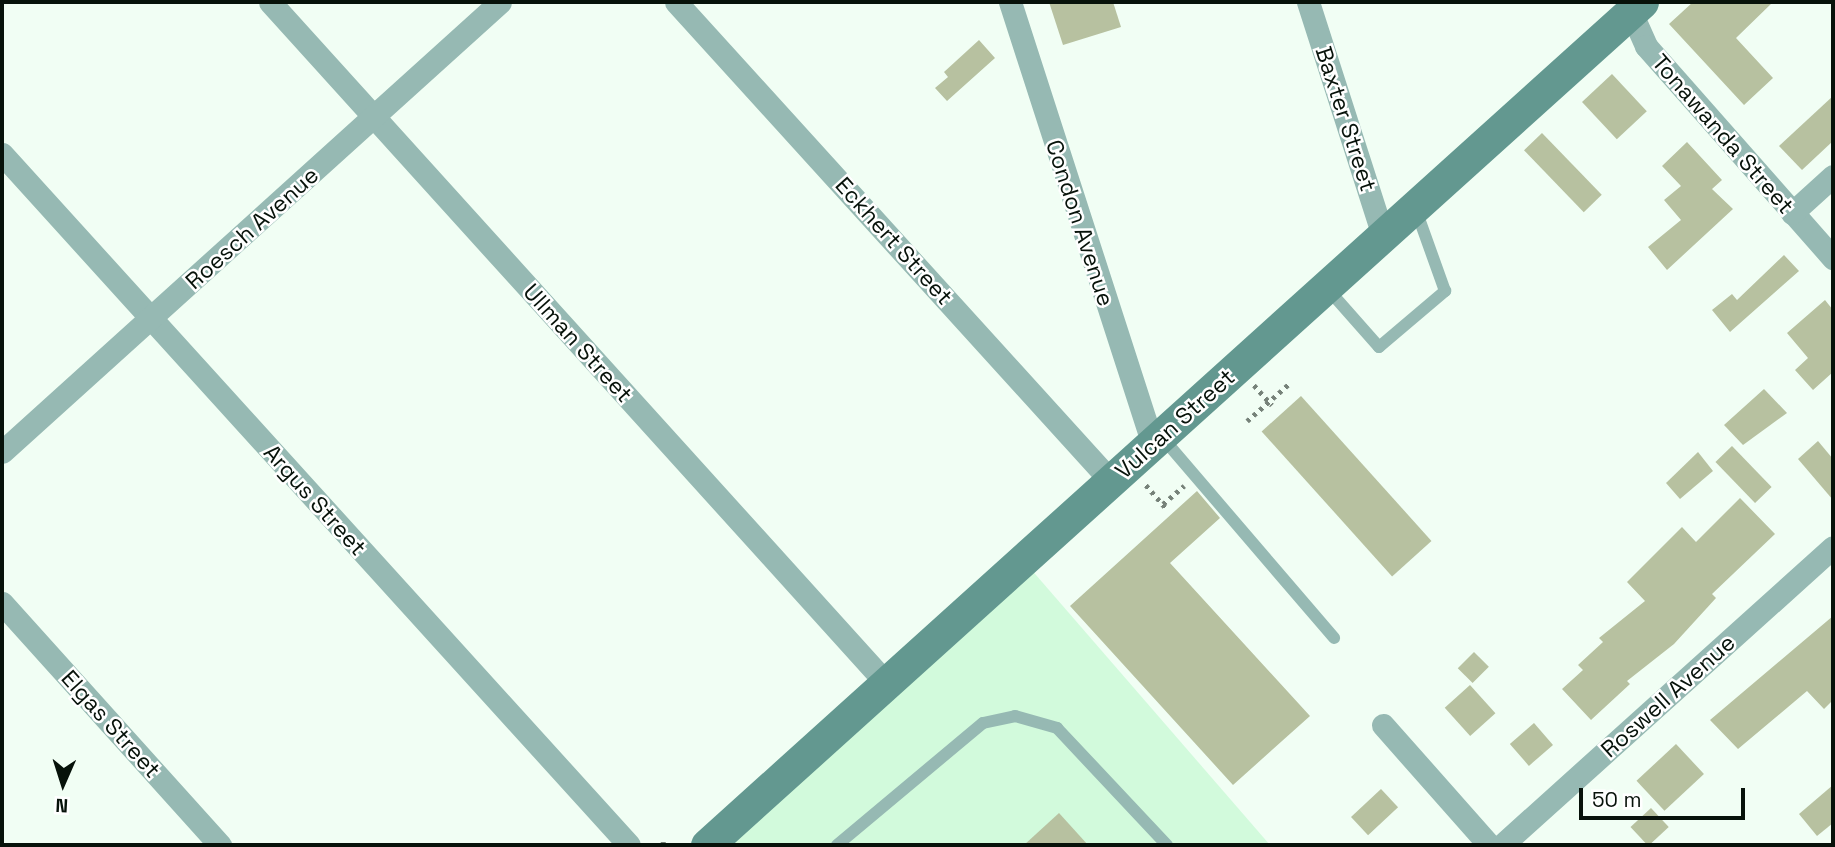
<!DOCTYPE html>
<html>
<head>
<meta charset="utf-8">
<style>
	body { margin:0 }
	#map { position:relative; width:1835px; height:847px; overflow:hidden; background:#f1fef4; font-family:"Space Grotesk",sans-serif }
	div>[style] { position:absolute }
	[style*='--x'] { left:calc(var(--x)*1px); top:calc(var(--y)*1px); width:calc(var(--w)*1px); rotate:calc(var(--a)*1deg) }
	.built>* { inset:0; background:#d2fadc }
	.building>* { inset:0; background:#b7c1a0; transform-origin:0 0 }
	.path>* { height:4.5px; margin-top:-2.25px; transform-origin:0; background:repeating-linear-gradient(90deg,#768279 0 3.5px,transparent 0 8.5px) }
	.lane>* { height:12px; margin:-6px; padding:0 6px; transform-origin:6px; border-radius:6px; background:#96b9b3 }
	.street>* { height:23px; margin:-11.5px; padding:0 11.5px; transform-origin:11.5px; border-radius:11.5px; background:#96b9b3 }
	.secondary>* { height:33px; margin:-16.5px; padding:0 16.5px; transform-origin:16.5px; border-radius:16.5px; background:#639890 }
	span { translate:-50% -50%; white-space:nowrap; text-align:center; line-height:1.15; -webkit-text-stroke:5px #fff; paint-order:stroke }
	.street-label { font-size:23px; color:#07120a }
	.frame { position:absolute; inset:0; border:4px solid #07120a; pointer-events:none }
	.north { position:absolute; left:28px; top:749px; width:70px; height:70px; -webkit-text-stroke:5px #fff; paint-order:stroke; rotate:183deg; font-size:19px; font-weight:700; line-height:28px; text-align:center; color:#07120a }
	.north::after { content:''; display:block; margin:auto; width:24px; height:32px; background:#07120a; clip-path:polygon(50% 0,100% 100%,50% 72%,0 100%) }
	.scale { position:absolute; left:1579px; top:788px; width:166px; height:32px; box-sizing:border-box; border:4px solid #07120a; border-top:0; padding-left:9px; font-size:21px; line-height:24px; white-space:nowrap; color:#07120a; -webkit-text-stroke:5px #fff; paint-order:stroke }
</style>
</head>
<body>
<div id="map">
	<div class="built">
		<div style="clip-path:polygon(1023px 560px,1270px 845px,709px 845px)"></div>
	</div>
	<div class="building">
		<div style="clip-path:polygon(1049px 2px,1113px 2px,1121px 27px,1063px 45px)"></div>
		<div style="clip-path:polygon(1693px 2px,1773px 2px,1736px 38px,1773px 78px,1744px 105px,1669px 24px)"></div>
		<div style="clip-path:polygon(979px 40px,995px 58px,947px 101px,935px 88px,948px 77px,944px 72px)"></div>
		<div style="left:1612px;top:74px;width:51px;height:41px;rotate:47deg"></div>
		<div style="clip-path:polygon(1833px 96px,1833px 141px,1802px 170px,1779px 146px)"></div>
		<div style="left:1542px;top:133px;width:86px;height:25px;rotate:46deg"></div>
		<div style="clip-path:polygon(1687px 142px,1722px 180px,1712px 189px,1733px 209px,1667px 270px,1648px 247px,1681px 220px,1664px 200px,1681px 186px,1662px 166px)"></div>
		<div style="clip-path:polygon(1784px 255px,1799px 271px,1730px 332px,1712px 310px,1732px 294px,1737px 300px)"></div>
		<div style="clip-path:polygon(1825px 300px,1833px 310px,1833px 372px,1813px 390px,1795px 370px,1808px 358px,1787px 333px)"></div>
		<div style="clip-path:polygon(1764px 389px,1787px 413px,1743px 445px,1724px 425px)"></div>
		<div style="left:1301px;top:396px;width:195px;height:53px;rotate:48deg"></div>
		<div style="clip-path:polygon(1818px 441px,1833px 459px,1833px 500px,1798px 459px)"></div>
		<div style="left:1732px;top:446px;width:57px;height:23px;rotate:46deg"></div>
		<div style="clip-path:polygon(1698px 452px,1713px 471px,1680px 499px,1666px 483px)"></div>
		<div style="clip-path:polygon(1197px 491px,1220px 518px,1170px 563px,1310px 716px,1233px 785px,1070px 606px)"></div>
		<div style="clip-path:polygon(1740px 498px,1775px 534px,1712px 594px,1716px 598px,1674px 644px,1627px 681px,1630px 684px,1591px 720px,1562px 689px,1583px 670px,1578px 665px,1603px 642px,1599px 638px,1645px 601px,1627px 582px,1682px 527px,1696px 542px)"></div>
		<div style="clip-path:polygon(1833px 616px,1833px 700px,1824px 709px,1807px 691px,1738px 749px,1710px 720px)"></div>
		<div style="left:1474px;top:652px;width:21px;height:23px;rotate:45deg"></div>
		<div style="left:1470px;top:685px;width:38px;height:34px;rotate:48deg"></div>
		<div style="left:1534px;top:723px;width:29px;height:32px;rotate:49deg"></div>
		<div style="left:1676px;top:744px;width:41px;height:54px;rotate:47deg"></div>
		<div style="clip-path:polygon(1833px 785px,1833px 823px,1817px 836px,1799px 814px)"></div>
		<div style="left:1381px;top:789px;width:25px;height:41px;rotate:47deg"></div>
		<div style="left:1651px;top:808px;width:26px;height:28px;rotate:47deg"></div>
		<div style="clip-path:polygon(1059px 813px,1088px 845px,1024px 845px)"></div>
	</div>
	<div class="path">
		<div style="--x:1254;--y:385;--w:27;--a:48"></div>
		<div style="--x:1247;--y:421;--w:57;--a:-41.5"></div>
		<div style="--x:1146;--y:485;--w:30;--a:49"></div>
		<div style="--x:1163;--y:504;--w:28;--a:-41"></div>
		<div style="--x:663;--y:845;--w:6;--a:-90"></div>
	</div>
	<div class="lane">
		<div style="--x:1326;--y:287;--w:80;--a:48.5"></div>
		<div style="--x:1379;--y:347;--w:87;--a:-40.3"></div>
		<div style="--x:1445;--y:291;--w:86;--a:-109.7"></div>
		<div style="--x:1161;--y:436;--w:266;--a:49.4"></div>
		<div style="--x:837;--y:845;--w:190;--a:-39.9"></div>
		<div style="--x:983;--y:723;--w:33;--a:-12"></div>
		<div style="--x:1015;--y:716;--w:44;--a:15.9"></div>
		<div style="--x:1057;--y:728;--w:161;--a:46.8"></div>
	</div>
	<div class="street">
		<div style="--x:270;--y:2;--w:920;--a:47.86"></div>
		<div style="--x:676;--y:2;--w:647;--a:47.76"></div>
		<div style="--x:1010;--y:2;--w:465;--a:72.1"></div>
		<div style="--x:1308;--y:2;--w:245;--a:72.2"></div>
		<div style="--x:1631;--y:12;--w:37;--a:66"></div>
		<div style="--x:1646;--y:46;--w:283;--a:48.6"></div>
		<div style="--x:2;--y:154;--w:933;--a:47.78"></div>
		<div style="--x:1792;--y:213;--w:55;--a:-42.1"></div>
		<div style="--x:2;--y:452;--w:671;--a:-42.1"></div>
		<div style="--x:2;--y:603;--w:326;--a:48"></div>
		<div style="--x:1383;--y:725;--w:160;--a:48.5"></div>
		<div style="--x:1502;--y:845;--w:445;--a:-42"></div>
	</div>
	<div class="secondary">
		<div style="--x:707;--y:845;--w:1259;--a:-42.04"></div>
	</div>
	<div class="street-label">
		<span style="left:1346px;top:119px;rotate:72deg">Baxter Street</span>
		<span style="left:1723px;top:134px;rotate:49deg">Tonawanda Street</span>
		<span style="left:1080px;top:223px;rotate:72deg">Condon Avenue</span>
		<span style="left:252px;top:228px;rotate:-42deg">Roesch Avenue</span>
		<span style="left:894px;top:241px;rotate:48deg">Eckhert Street</span>
		<span style="left:578px;top:343px;rotate:48deg">Ullman Street</span>
		<span style="left:1175px;top:424px;rotate:-42deg">Vulcan Street</span>
		<span style="left:315px;top:500px;rotate:48deg">Argus Street</span>
		<span style="left:1668px;top:696px;rotate:-42deg">Roswell Avenue</span>
		<span style="left:111px;top:724px;rotate:48deg">Elgas Street</span>
	</div>
	<div class="frame"></div>
	<div class="north">N</div>
	<div class="scale">50 m</div>
</div>
</body>
</html>
